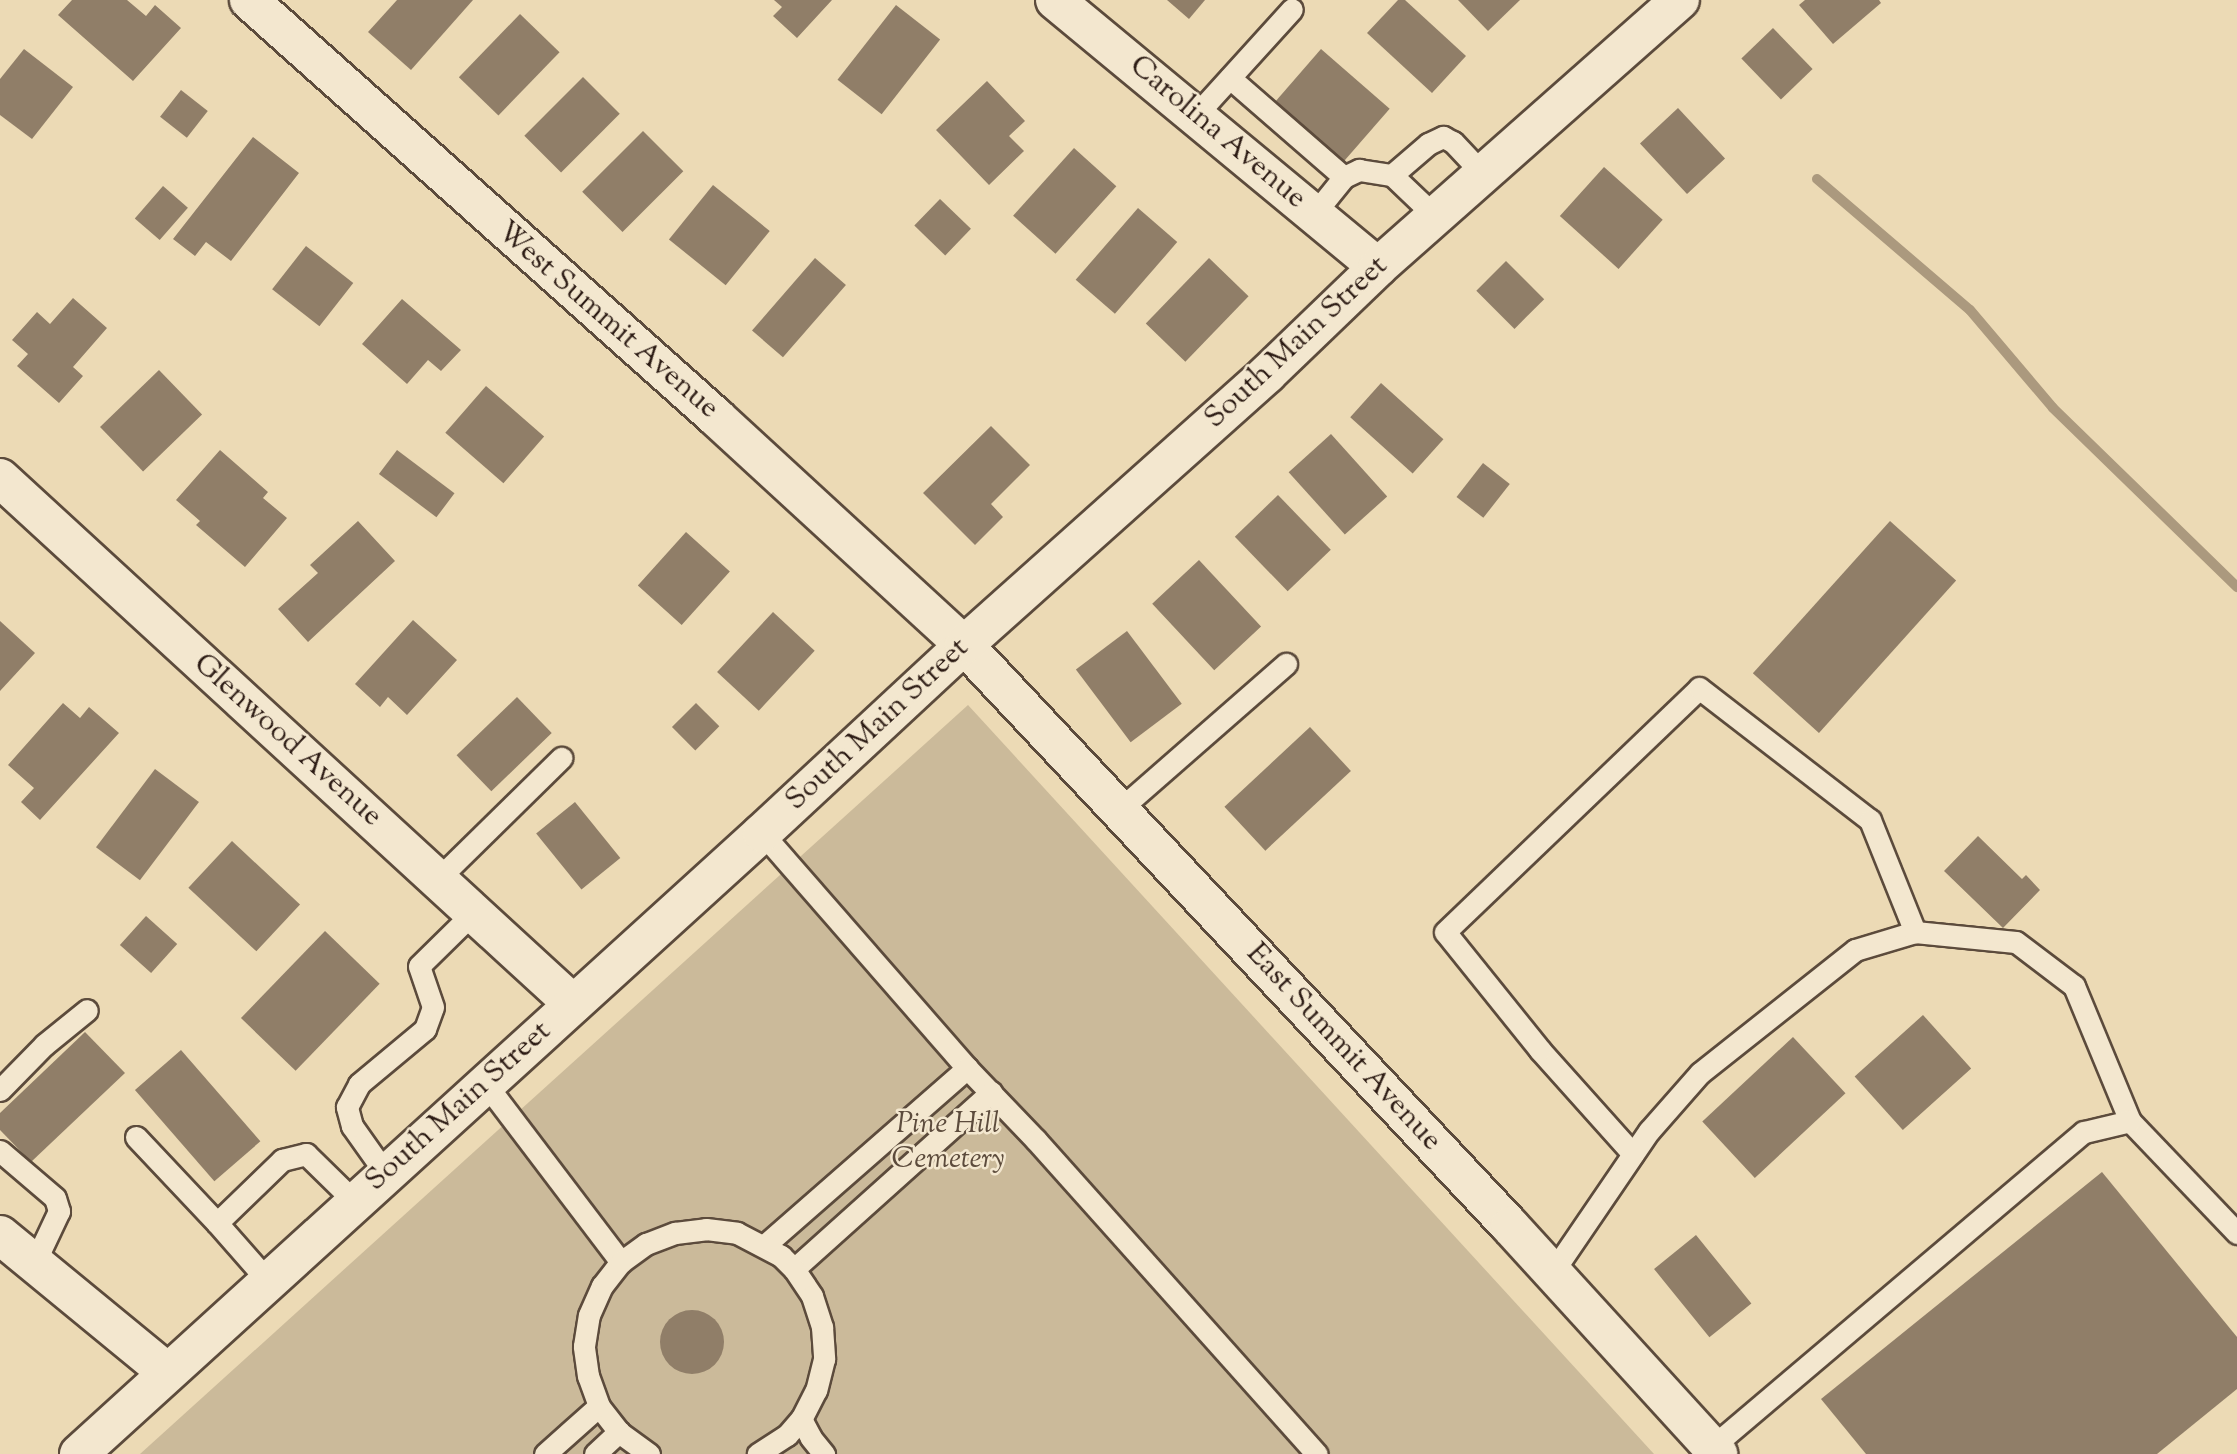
<!DOCTYPE html>
<html>
<head>
<meta charset="utf-8">
<style>
	body { margin:0 }
	#map { position:relative; width:2237px; height:1454px; overflow:hidden; background:#ecdab5; font-family:"Sorts Mill Goudy",serif }
	div>[style] { position:absolute }
	[style*='--x'] { left:calc(var(--x)*1px); top:calc(var(--y)*1px); width:calc(var(--w)*1px); rotate:calc(var(--a)*1deg) }
	.green>* { inset:0; background:#cbba9a }
	.stream>* { height:10px; margin:-5px; padding:0 5px; transform-origin:5px; border-radius:5px; background:#ab997e }
	.building>* { inset:0; background:#907e68; transform-origin:0 0 }
	.round { border-radius:50% }
	.roads { filter:drop-shadow(2px 0 #5c4b3c) drop-shadow(-2px 0 #5c4b3c) drop-shadow(0 2px #5c4b3c) drop-shadow(0 -2px #5c4b3c) }
	.lane>* { height:21px; margin:-10.5px; padding:0 10.5px; transform-origin:10.5px; border-radius:10.5px; background:#f3e7cf }
	.street>* { height:38px; margin:-19px; padding:0 19px; transform-origin:19px; border-radius:19px; background:#f3e7cf }
	.secondary>* { height:38px; margin:-19px; padding:0 19px; transform-origin:19px; border-radius:19px; background:#f3e7cf }
	span { translate:-50% -50%; white-space:nowrap; text-align:center; line-height:1.15; -webkit-text-stroke:5px #f3e7cf; paint-order:stroke }
	.street-label { font-size:30px; color:#2c1b14 }
	.park-label { font-size:30px; color:#5c4b3c; font-style:italic }
</style>
</head>
<body>
<div id="map">
	<div class="green">
		<div style="clip-path:polygon(968px 705px,1654px 1454px,140px 1454px)"></div>
	</div>
	<div class="stream">
		<div style="--x:1817;--y:179;--w:201;--a:40.6"></div>
		<div style="--x:1970;--y:310;--w:128;--a:49.7"></div>
		<div style="--x:2053;--y:408;--w:257;--a:44.2"></div>
	</div>
	<div class="building">
		<div style="clip-path:polygon(72px 0,127px 0,146px 16px,155px 5px,181px 28px,133px 81px,58px 15px)"></div>
		<div style="clip-path:polygon(397px 0,473px 0,411px 70px,368px 32px)"></div>
		<div style="clip-path:polygon(774px 0,832px 0,797px 38px,773px 16px,782px 7px)"></div>
		<div style="clip-path:polygon(1167px 0,1205px 0,1189px 19px)"></div>
		<div style="clip-path:polygon(1398px 0,1405px 0,1466px 56px,1432px 93px,1367px 33px)"></div>
		<div style="clip-path:polygon(1458px 0,1520px 0,1488px 31px)"></div>
		<div style="clip-path:polygon(1805px 0,1879px 0,1881px 3px,1833px 44px,1799px 5px)"></div>
		<div style="left:896px;top:5px;width:56px;height:95px;rotate:38deg"></div>
		<div style="left:520px;top:14px;width:55px;height:88px;rotate:44deg"></div>
		<div style="left:1773px;top:28px;width:57px;height:44px;rotate:46deg"></div>
		<div style="clip-path:polygon(24px 49px,73px 87px,32px 139px,0 115px,0 79px)"></div>
		<div style="left:1321px;top:49px;width:91px;height:79px;rotate:41deg"></div>
		<div style="left:583px;top:77px;width:52px;height:83px;rotate:45deg"></div>
		<div style="clip-path:polygon(987px 81px,1025px 121px,1009px 136px,1024px 151px,989px 185px,936px 130px)"></div>
		<div style="left:181px;top:90px;width:34px;height:34px;rotate:38deg"></div>
		<div style="left:1678px;top:108px;width:69px;height:52px;rotate:47deg"></div>
		<div style="left:643px;top:131px;width:57px;height:86px;rotate:45deg"></div>
		<div style="clip-path:polygon(253px 137px,299px 173px,231px 261px,206px 242px,195px 256px,173px 239px)"></div>
		<div style="left:1074px;top:148px;width:57px;height:91px;rotate:42deg"></div>
		<div style="left:1604px;top:167px;width:79px;height:66px;rotate:42deg"></div>
		<div style="left:713px;top:185px;width:73px;height:70px;rotate:39deg"></div>
		<div style="left:163px;top:186px;width:33px;height:43px;rotate:41deg"></div>
		<div style="left:940px;top:199px;width:43px;height:37px;rotate:44deg"></div>
		<div style="left:1138px;top:208px;width:52px;height:95px;rotate:41deg"></div>
		<div style="left:306px;top:246px;width:60px;height:55px;rotate:38deg"></div>
		<div style="left:815px;top:258px;width:41px;height:96px;rotate:41deg"></div>
		<div style="left:1209px;top:258px;width:55px;height:91px;rotate:44deg"></div>
		<div style="left:1506px;top:261px;width:54px;height:42px;rotate:45deg"></div>
		<div style="clip-path:polygon(73px 298px,107px 328px,73px 367px,83px 376px,59px 403px,17px 366px,28px 354px,12px 340px,37px 312px,50px 324px)"></div>
		<div style="clip-path:polygon(402px 299px,461px 350px,441px 371px,428px 360px,407px 384px,362px 344px)"></div>
		<div style="left:159px;top:370px;width:62px;height:82px;rotate:46deg"></div>
		<div style="left:1381px;top:383px;width:84px;height:46px;rotate:42deg"></div>
		<div style="left:486px;top:386px;width:77px;height:62px;rotate:41deg"></div>
		<div style="clip-path:polygon(991px 426px,1030px 465px,991px 504px,1003px 517px,975px 545px,923px 493px)"></div>
		<div style="left:1331px;top:434px;width:84px;height:57px;rotate:48deg"></div>
		<div style="clip-path:polygon(220px 450px,268px 492px,263px 498px,287px 518px,245px 567px,196px 525px,200px 521px,176px 500px)"></div>
		<div style="left:397px;top:450px;width:72px;height:30px;rotate:37deg"></div>
		<div style="left:1483px;top:463px;width:34px;height:43px;rotate:38deg"></div>
		<div style="left:1278px;top:495px;width:76px;height:60px;rotate:46deg"></div>
		<div style="clip-path:polygon(358px 521px,395px 561px,308px 642px,278px 609px,318px 573px,310px 565px)"></div>
		<div style="left:1890px;top:521px;width:89px;height:205px;rotate:42deg"></div>
		<div style="left:686px;top:532px;width:59px;height:72px;rotate:42deg"></div>
		<div style="left:1199px;top:560px;width:91px;height:64px;rotate:47deg"></div>
		<div style="left:773px;top:612px;width:57px;height:82px;rotate:43deg"></div>
		<div style="clip-path:polygon(413px 620px,457px 660px,407px 715px,388px 697px,380px 707px,355px 684px)"></div>
		<div style="clip-path:polygon(0 621px,35px 653px,0 691px)"></div>
		<div style="left:1127px;top:631px;width:91px;height:64px;rotate:53deg"></div>
		<div style="left:517px;top:697px;width:50px;height:84px;rotate:46deg"></div>
		<div style="clip-path:polygon(63px 703px,80px 718px,89px 707px,119px 733px,40px 820px,21px 802px,34px 788px,8px 765px)"></div>
		<div style="left:696px;top:703px;width:33px;height:34px;rotate:45deg"></div>
		<div style="left:1310px;top:727px;width:60px;height:117px;rotate:47deg"></div>
		<div style="left:155px;top:769px;width:55px;height:98px;rotate:37deg"></div>
		<div style="left:575px;top:802px;width:72px;height:50px;rotate:51deg"></div>
		<div style="clip-path:polygon(1978px 836px,2022px 879px,2026px 875px,2040px 890px,2003px 928px,1944px 871px)"></div>
		<div style="left:232px;top:841px;width:93px;height:64px;rotate:43deg"></div>
		<div style="left:146px;top:916px;width:42px;height:39px;rotate:42deg"></div>
		<div style="left:325px;top:931px;width:76px;height:121px;rotate:44deg"></div>
		<div style="left:1923px;top:1015px;width:72px;height:92px;rotate:48deg"></div>
		<div style="clip-path:polygon(85px 1032px,125px 1073px,31px 1162px,0 1130px,0 1113px)"></div>
		<div style="left:1793px;top:1037px;width:77px;height:124px;rotate:47deg"></div>
		<div style="left:181px;top:1050px;width:121px;height:61px;rotate:49deg"></div>
		<div style="clip-path:polygon(2102px 1172px,2237px 1337px,2237px 1389px,2157px 1454px,1866px 1454px,1821px 1399px)"></div>
		<div style="left:1696px;top:1235px;width:88px;height:54px;rotate:51deg"></div>
		<div class="round" style="left:660px;top:1310px;width:64px;height:64px"></div>
	</div>
	<div class="roads">
		<div class="lane">
			<div style="--x:1230;--y:78;--w:151;--a:41"></div>
			<div style="--x:1195;--y:116;--w:144;--a:-47.8"></div>
			<div style="--x:1392;--y:175;--w:48;--a:-40.7"></div>
			<div style="--x:1428;--y:144;--w:17;--a:-25"></div>
			<div style="--x:1443;--y:137;--w:11;--a:27"></div>
			<div style="--x:1453;--y:142;--w:45;--a:46.8"></div>
			<div style="--x:1314;--y:214;--w:48;--a:-51"></div>
			<div style="--x:1344;--y:177;--w:17;--a:-25"></div>
			<div style="--x:1359;--y:170;--w:33;--a:9"></div>
			<div style="--x:1392;--y:175;--w:61;--a:43.7"></div>
			<div style="--x:1119;--y:810;--w:222;--a:-41.2"></div>
			<div style="--x:762;--y:833;--w:312;--a:48.9"></div>
			<div style="--x:967;--y:1068;--w:100;--a:46.2"></div>
			<div style="--x:1036;--y:1140;--w:421;--a:48.2"></div>
			<div style="--x:438;--y:879;--w:173;--a:-44.5"></div>
			<div style="--x:485;--y:1083;--w:225;--a:52.8"></div>
			<div style="--x:0;--y:1090;--w:63;--a:-45.6"></div>
			<div style="--x:44;--y:1045;--w:55;--a:-39.1"></div>
			<div style="--x:136;--y:1137;--w:118;--a:46.7"></div>
			<div style="--x:0;--y:1151;--w:72;--a:40.5"></div>
			<div style="--x:55;--y:1198;--w:14;--a:73"></div>
			<div style="--x:59;--y:1211;--w:42;--a:115.3"></div>
			<div style="--x:41;--y:1249;--w:16;--a:135"></div>
			<div style="--x:1633;--y:1154;--w:140;--a:-131.8"></div>
			<div style="--x:1540;--y:1050;--w:151;--a:-128.8"></div>
			<div style="--x:1445;--y:932;--w:352;--a:-43.8"></div>
			<div style="--x:1699;--y:688;--w:216;--a:37.7"></div>
			<div style="--x:1870;--y:820;--w:121;--a:68.1"></div>
			<div style="--x:386;--y:1174;--w:59;--a:-125.3"></div>
			<div style="--x:352;--y:1126;--w:20;--a:-105"></div>
			<div style="--x:347;--y:1107;--w:26;--a:-62"></div>
			<div style="--x:359;--y:1084;--w:86;--a:-39.8"></div>
			<div style="--x:425;--y:1029;--w:23;--a:-70"></div>
			<div style="--x:433;--y:1007;--w:43;--a:-108.9"></div>
			<div style="--x:419;--y:966;--w:77;--a:-44.5"></div>
			<div style="--x:765;--y:1245;--w:269;--a:-41.2"></div>
			<div style="--x:794;--y:1269;--w:265;--a:-41.9"></div>
			<div style="--x:1552;--y:1273;--w:172;--a:-55.7"></div>
			<div style="--x:1649;--y:1131;--w:77;--a:-48.7"></div>
			<div style="--x:1700;--y:1073;--w:198;--a:-38.4"></div>
			<div style="--x:1855;--y:950;--w:63;--a:-16.7"></div>
			<div style="--x:1915;--y:932;--w:101;--a:5.7"></div>
			<div style="--x:2016;--y:942;--w:73;--a:37.2"></div>
			<div style="--x:2074;--y:986;--w:146;--a:67.5"></div>
			<div style="--x:2130;--y:1121;--w:155;--a:46.3"></div>
			<div style="--x:268;--y:1281;--w:77;--a:-131.3"></div>
			<div style="--x:217;--y:1223;--w:91;--a:-44.1"></div>
			<div style="--x:282;--y:1160;--w:25;--a:-14"></div>
			<div style="--x:306;--y:1154;--w:69;--a:44.4"></div>
			<div style="--x:801;--y:1419;--w:21;--a:62"></div>
			<div style="--x:811;--y:1438;--w:21;--a:51"></div>
			<div style="--x:1712;--y:1447;--w:487;--a:-40.3"></div>
			<div style="--x:2084;--y:1132;--w:47;--a:-13.4"></div>
			<div style="--x:545;--y:1454;--w:72;--a:-41.6"></div>
			<div style="--x:595;--y:1454;--w:33;--a:-43"></div>
			<div style="--x:649;--y:1454;--w:37;--a:-144"></div>
			<div style="--x:619;--y:1432;--w:33;--a:-128"></div>
			<div style="--x:599;--y:1406;--w:32;--a:-110"></div>
			<div style="--x:588;--y:1376;--w:30;--a:-98"></div>
			<div style="--x:584;--y:1346;--w:31;--a:-81"></div>
			<div style="--x:589;--y:1315;--w:32;--a:-66"></div>
			<div style="--x:602;--y:1286;--w:31;--a:-52"></div>
			<div style="--x:621;--y:1262;--w:31;--a:-36"></div>
			<div style="--x:646;--y:1244;--w:31;--a:-21"></div>
			<div style="--x:675;--y:1233;--w:31;--a:-7"></div>
			<div style="--x:706;--y:1229;--w:31;--a:7"></div>
			<div style="--x:737;--y:1233;--w:50;--a:27.6"></div>
			<div style="--x:781;--y:1256;--w:18;--a:45"></div>
			<div style="--x:794;--y:1269;--w:32;--a:56"></div>
			<div style="--x:812;--y:1296;--w:33;--a:72"></div>
			<div style="--x:822;--y:1327;--w:32;--a:86"></div>
			<div style="--x:824;--y:1359;--w:32;--a:104"></div>
			<div style="--x:816;--y:1390;--w:33;--a:117"></div>
			<div style="--x:801;--y:1419;--w:21;--a:131"></div>
			<div style="--x:787;--y:1435;--w:35;--a:147"></div>
		</div>
		<div class="street">
			<div style="--x:249;--y:0;--w:627;--a:41.77"></div>
			<div style="--x:717;--y:418;--w:335;--a:42.6"></div>
			<div style="--x:964;--y:645;--w:797;--a:46.78"></div>
			<div style="--x:1510;--y:1226;--w:309;--a:47.6"></div>
			<div style="--x:1055;--y:0;--w:419;--a:39.6"></div>
			<div style="--x:0;--y:478;--w:778;--a:42.55"></div>
			<div style="--x:0;--y:1235;--w:217;--a:39.4"></div>
		</div>
		<div class="secondary">
			<div style="--x:79;--y:1454;--w:923;--a:-42.28"></div>
			<div style="--x:762;--y:833;--w:276;--a:-42.9"></div>
			<div style="--x:964;--y:645;--w:407;--a:-41.8"></div>
			<div style="--x:1267;--y:374;--w:154;--a:-43.9"></div>
			<div style="--x:1378;--y:267;--w:403;--a:-41.5"></div>
		</div>
	</div>
	<div class="street-label">
		<span style="left:1217px;top:133px;rotate:40deg">Carolina Avenue</span>
		<span style="left:607px;top:321px;rotate:41deg">West Summit Avenue</span>
		<span style="left:1297px;top:343px;rotate:-43deg">South Main Street</span>
		<span style="left:878px;top:725px;rotate:-43deg">South Main Street</span>
		<span style="left:287px;top:741px;rotate:42deg">Glenwood Avenue</span>
		<span style="left:1343px;top:1048px;rotate:47deg">East Summit Avenue</span>
		<span style="left:459px;top:1107px;rotate:-42deg">South Main Street</span>
	</div>
	<div class="park-label">
		<span style="left:948px;top:1142px">Pine Hill<br>Cemetery</span>
	</div>
</div>
</body>
</html>
